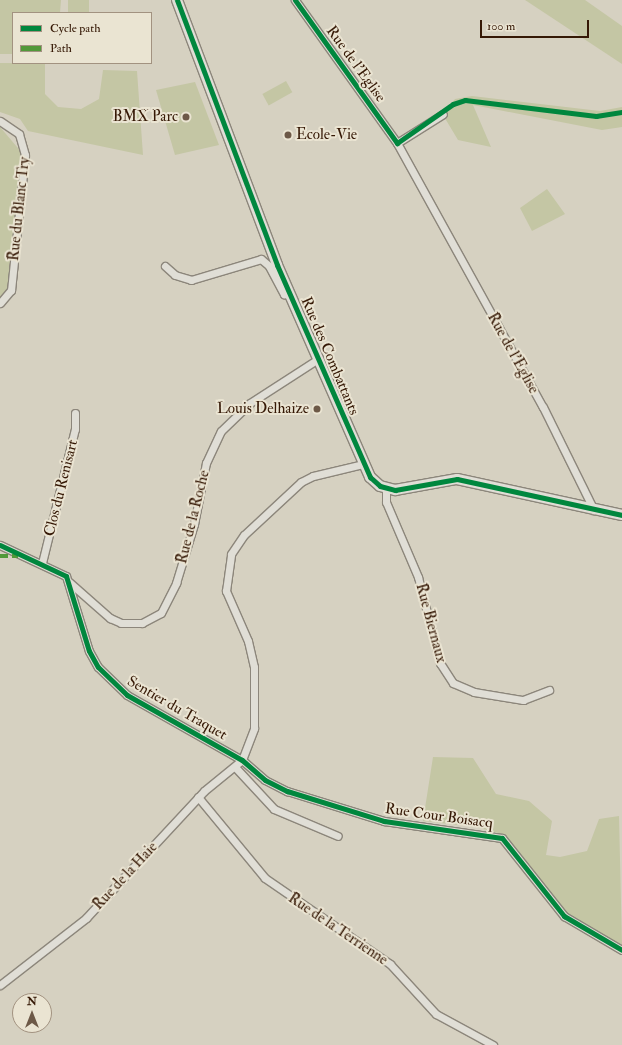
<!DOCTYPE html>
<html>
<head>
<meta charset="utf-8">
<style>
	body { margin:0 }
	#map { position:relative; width:622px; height:1045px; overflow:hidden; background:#d6d1c1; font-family:"IM FELL Double Pica",serif }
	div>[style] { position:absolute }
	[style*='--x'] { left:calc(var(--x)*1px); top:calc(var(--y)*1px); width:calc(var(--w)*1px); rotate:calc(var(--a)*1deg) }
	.green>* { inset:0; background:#c4c6a4; transform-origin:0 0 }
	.roads { filter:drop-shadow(1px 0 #8c867b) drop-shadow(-1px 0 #8c867b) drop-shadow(0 1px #8c867b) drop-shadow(0 -1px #8c867b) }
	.street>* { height:7px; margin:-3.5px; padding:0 3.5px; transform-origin:3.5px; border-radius:3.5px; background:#e0ded6 }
	.secondary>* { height:10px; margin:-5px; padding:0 5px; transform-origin:5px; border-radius:5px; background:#e0ded6 }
	.quiet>* { height:4px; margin-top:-2px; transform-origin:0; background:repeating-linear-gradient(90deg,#51993a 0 8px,transparent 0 12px) }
	.cycleway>* { height:5px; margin:-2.5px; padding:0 2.5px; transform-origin:2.5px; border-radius:2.5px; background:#00873e }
	.dots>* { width:11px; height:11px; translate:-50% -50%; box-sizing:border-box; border:2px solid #eae4d2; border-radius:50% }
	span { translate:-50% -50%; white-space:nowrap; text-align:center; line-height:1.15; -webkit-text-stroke:4px #eae4d2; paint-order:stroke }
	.street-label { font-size:15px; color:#351805 }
	.poi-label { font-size:15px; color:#351805 }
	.right { translate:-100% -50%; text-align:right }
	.left { translate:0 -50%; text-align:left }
	.legend { position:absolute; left:12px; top:12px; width:140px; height:52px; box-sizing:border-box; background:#eae4d2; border:1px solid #a29280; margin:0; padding:5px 7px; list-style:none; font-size:12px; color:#351805 }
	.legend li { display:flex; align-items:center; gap:8px; height:20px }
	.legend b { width:20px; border:1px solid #a29280 }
	.north { position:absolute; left:12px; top:993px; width:40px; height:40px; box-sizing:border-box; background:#eae4d2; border:1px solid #a29280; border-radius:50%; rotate:0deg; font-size:11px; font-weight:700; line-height:16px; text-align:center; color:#351805 }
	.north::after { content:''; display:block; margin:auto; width:14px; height:18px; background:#6d5947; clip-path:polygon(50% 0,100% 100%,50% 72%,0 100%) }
	.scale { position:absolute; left:480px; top:20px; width:109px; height:18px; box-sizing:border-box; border:2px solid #351805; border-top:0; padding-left:5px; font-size:12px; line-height:14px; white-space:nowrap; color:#351805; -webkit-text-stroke:3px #eae4d2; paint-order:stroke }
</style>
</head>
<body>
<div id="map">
	<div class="green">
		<div style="clip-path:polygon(0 0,61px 0,60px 13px,13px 13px,13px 54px,0 54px)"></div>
		<div style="left:68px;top:0;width:21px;height:13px"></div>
		<div style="clip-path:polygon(525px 0,585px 0,622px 26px,622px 64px)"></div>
		<div style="clip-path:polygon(0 63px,45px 63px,45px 94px,58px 107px,81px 109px,99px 99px,103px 70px,137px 71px,143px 155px,28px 131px,20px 119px,0 112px)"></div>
		<div style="left:286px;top:81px;width:13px;height:27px;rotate:61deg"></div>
		<div style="clip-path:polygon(195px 82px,219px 145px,175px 155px,156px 90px)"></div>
		<div style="clip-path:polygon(472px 96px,600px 111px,622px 107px,622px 127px,602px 130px,473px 105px,491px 147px,458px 140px,443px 115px,455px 99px)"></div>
		<div style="clip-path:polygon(0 127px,23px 154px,12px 281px,0 305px)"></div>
		<div style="clip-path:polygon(547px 189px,565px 214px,532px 231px,520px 208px)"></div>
		<div style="clip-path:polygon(433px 757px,473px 758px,496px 794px,529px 801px,552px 821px,546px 855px,560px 857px,587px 851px,599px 819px,619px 816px,622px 946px,567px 918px,538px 887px,502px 834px,476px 827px,423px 821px)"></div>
	</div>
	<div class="roads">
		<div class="street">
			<div style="--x:295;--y:0;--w:176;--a:54.5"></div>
			<div style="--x:397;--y:143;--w:302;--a:61.1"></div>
			<div style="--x:543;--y:407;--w:115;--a:63.7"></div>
			<div style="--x:0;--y:121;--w:23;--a:34"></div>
			<div style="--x:19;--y:134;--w:22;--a:74"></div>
			<div style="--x:25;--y:155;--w:136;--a:95.9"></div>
			<div style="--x:11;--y:290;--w:17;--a:130"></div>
			<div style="--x:397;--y:143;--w:54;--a:-32.2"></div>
			<div style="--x:165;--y:266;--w:13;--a:42"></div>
			<div style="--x:175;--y:275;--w:17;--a:17"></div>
			<div style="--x:191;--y:280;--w:73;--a:-16.7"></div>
			<div style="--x:261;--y:259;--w:11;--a:41"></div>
			<div style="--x:269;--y:266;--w:32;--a:62"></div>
			<div style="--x:284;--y:294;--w:6;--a:9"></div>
			<div style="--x:386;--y:489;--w:13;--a:90"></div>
			<div style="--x:386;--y:502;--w:82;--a:66.9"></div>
			<div style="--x:418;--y:577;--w:89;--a:75.7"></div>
			<div style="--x:440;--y:663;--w:24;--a:57"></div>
			<div style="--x:453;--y:683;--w:23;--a:23"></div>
			<div style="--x:474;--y:692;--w:50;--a:9.3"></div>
			<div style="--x:523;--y:700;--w:28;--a:-21"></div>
			<div style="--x:0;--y:545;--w:73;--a:25.2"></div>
			<div style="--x:66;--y:576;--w:78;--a:73"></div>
			<div style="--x:89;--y:651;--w:18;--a:61"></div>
			<div style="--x:98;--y:667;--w:40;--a:44"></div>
			<div style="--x:127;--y:695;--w:132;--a:29.5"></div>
			<div style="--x:242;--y:760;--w:30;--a:41"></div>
			<div style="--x:265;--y:780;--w:25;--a:27"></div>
			<div style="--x:287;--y:791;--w:102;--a:17.2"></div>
			<div style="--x:384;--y:821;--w:119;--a:8.2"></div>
			<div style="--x:502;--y:838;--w:100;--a:51.5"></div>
			<div style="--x:564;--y:916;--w:67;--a:30.4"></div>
			<div style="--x:42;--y:563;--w:138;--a:-76.2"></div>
			<div style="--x:75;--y:429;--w:16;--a:-90"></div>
			<div style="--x:69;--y:582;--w:55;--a:41.3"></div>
			<div style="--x:110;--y:618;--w:12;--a:24"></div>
			<div style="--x:121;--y:623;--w:21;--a:0"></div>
			<div style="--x:142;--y:623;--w:21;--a:-28"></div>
			<div style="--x:161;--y:613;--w:34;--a:-63"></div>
			<div style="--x:176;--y:583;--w:62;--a:-73"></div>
			<div style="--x:194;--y:524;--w:62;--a:-78.9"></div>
			<div style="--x:206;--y:463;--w:35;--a:-65"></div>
			<div style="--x:221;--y:431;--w:40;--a:-44"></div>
			<div style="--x:250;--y:403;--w:81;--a:-32.9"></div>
			<div style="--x:235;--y:767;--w:57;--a:47.1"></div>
			<div style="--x:274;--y:809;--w:69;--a:22.9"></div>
			<div style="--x:198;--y:797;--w:105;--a:50.4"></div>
			<div style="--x:265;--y:878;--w:152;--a:34.5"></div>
			<div style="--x:390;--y:964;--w:68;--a:47.4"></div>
			<div style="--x:436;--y:1014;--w:65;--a:28.5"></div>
			<div style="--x:0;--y:985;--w:109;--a:-37.9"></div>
			<div style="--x:86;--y:918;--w:173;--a:-47.1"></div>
			<div style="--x:204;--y:791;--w:49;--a:-39.2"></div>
			<div style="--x:242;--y:760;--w:34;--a:-69"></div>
			<div style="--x:254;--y:728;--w:61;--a:-90"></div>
			<div style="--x:254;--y:667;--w:27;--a:-103"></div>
			<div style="--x:248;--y:641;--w:55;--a:-113.7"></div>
			<div style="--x:226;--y:591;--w:37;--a:-82"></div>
			<div style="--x:231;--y:554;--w:23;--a:-56"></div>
			<div style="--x:244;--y:535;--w:78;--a:-42.9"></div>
			<div style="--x:301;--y:482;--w:13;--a:-27"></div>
			<div style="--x:313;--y:476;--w:51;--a:-13.5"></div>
		</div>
		<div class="secondary">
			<div style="--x:177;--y:0;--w:283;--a:69.3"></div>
			<div style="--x:277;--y:265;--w:232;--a:66.3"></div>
			<div style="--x:370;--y:477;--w:13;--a:42"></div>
			<div style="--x:380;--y:486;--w:16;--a:15"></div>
			<div style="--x:395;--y:490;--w:63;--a:-10.1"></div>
			<div style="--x:457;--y:479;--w:169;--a:12.3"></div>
		</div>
	</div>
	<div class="quiet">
		<div style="--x:0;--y:556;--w:18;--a:0"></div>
	</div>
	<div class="cycleway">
		<div style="--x:177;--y:0;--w:283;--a:69.3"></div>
		<div style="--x:277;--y:265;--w:232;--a:66.3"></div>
		<div style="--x:370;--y:477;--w:13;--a:42"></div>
		<div style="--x:380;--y:486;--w:16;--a:15"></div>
		<div style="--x:395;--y:490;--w:63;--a:-10.1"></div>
		<div style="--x:457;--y:479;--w:169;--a:12.3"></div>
		<div style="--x:295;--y:0;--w:176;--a:54.5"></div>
		<div style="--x:397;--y:143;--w:68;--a:-34.9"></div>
		<div style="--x:453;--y:104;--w:13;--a:-18"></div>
		<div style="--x:465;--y:100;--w:132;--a:7"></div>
		<div style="--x:596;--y:116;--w:26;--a:-9"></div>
		<div style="--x:0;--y:545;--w:73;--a:25.2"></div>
		<div style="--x:66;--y:576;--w:78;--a:73"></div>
		<div style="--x:89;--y:651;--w:18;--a:61"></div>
		<div style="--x:98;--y:667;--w:40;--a:44"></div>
		<div style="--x:127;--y:695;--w:132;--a:29.5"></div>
		<div style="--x:242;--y:760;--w:30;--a:41"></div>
		<div style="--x:265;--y:780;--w:25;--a:27"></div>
		<div style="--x:287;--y:791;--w:102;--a:17.2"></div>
		<div style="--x:384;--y:821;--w:119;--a:8.2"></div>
		<div style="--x:502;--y:838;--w:100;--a:51.5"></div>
		<div style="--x:564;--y:916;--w:67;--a:30.4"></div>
	</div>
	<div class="dots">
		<div style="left:186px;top:117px;background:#6d5947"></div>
		<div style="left:288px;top:135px;background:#6d5947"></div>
		<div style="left:317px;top:409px;background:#6d5947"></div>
	</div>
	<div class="street-label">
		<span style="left:356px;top:64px;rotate:54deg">Rue de l'Eglise</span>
		<span style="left:19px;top:209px;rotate:-84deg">Rue du Blanc Try</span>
		<span style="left:513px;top:353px;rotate:61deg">Rue de l'Eglise</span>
		<span style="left:330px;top:356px;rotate:67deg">Rue des Combattants</span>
		<span style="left:61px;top:488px;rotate:-76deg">Clos du Renisart</span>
		<span style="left:193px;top:517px;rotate:-76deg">Rue de la Roche</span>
		<span style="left:431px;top:623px;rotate:75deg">Rue Biernaux</span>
		<span style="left:177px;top:708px;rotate:30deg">Sentier du Traquet</span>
		<span style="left:439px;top:816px;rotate:8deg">Rue Cour Boisacq</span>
		<span style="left:125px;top:876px;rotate:-47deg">Rue de la Haie</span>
		<span style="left:338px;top:929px;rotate:34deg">Rue de la Terrienne</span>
	</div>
	<div class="poi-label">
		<span class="right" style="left:178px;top:117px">BMX Parc</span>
		<span class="left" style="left:296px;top:135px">Ecole-Vie</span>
		<span class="right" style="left:309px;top:409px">Louis Delhaize</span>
	</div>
	<ul class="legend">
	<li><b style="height:5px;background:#00873e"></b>Cycle path</li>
	<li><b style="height:5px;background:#51993a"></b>Path</li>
	</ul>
	<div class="north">N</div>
	<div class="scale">100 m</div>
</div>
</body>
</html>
